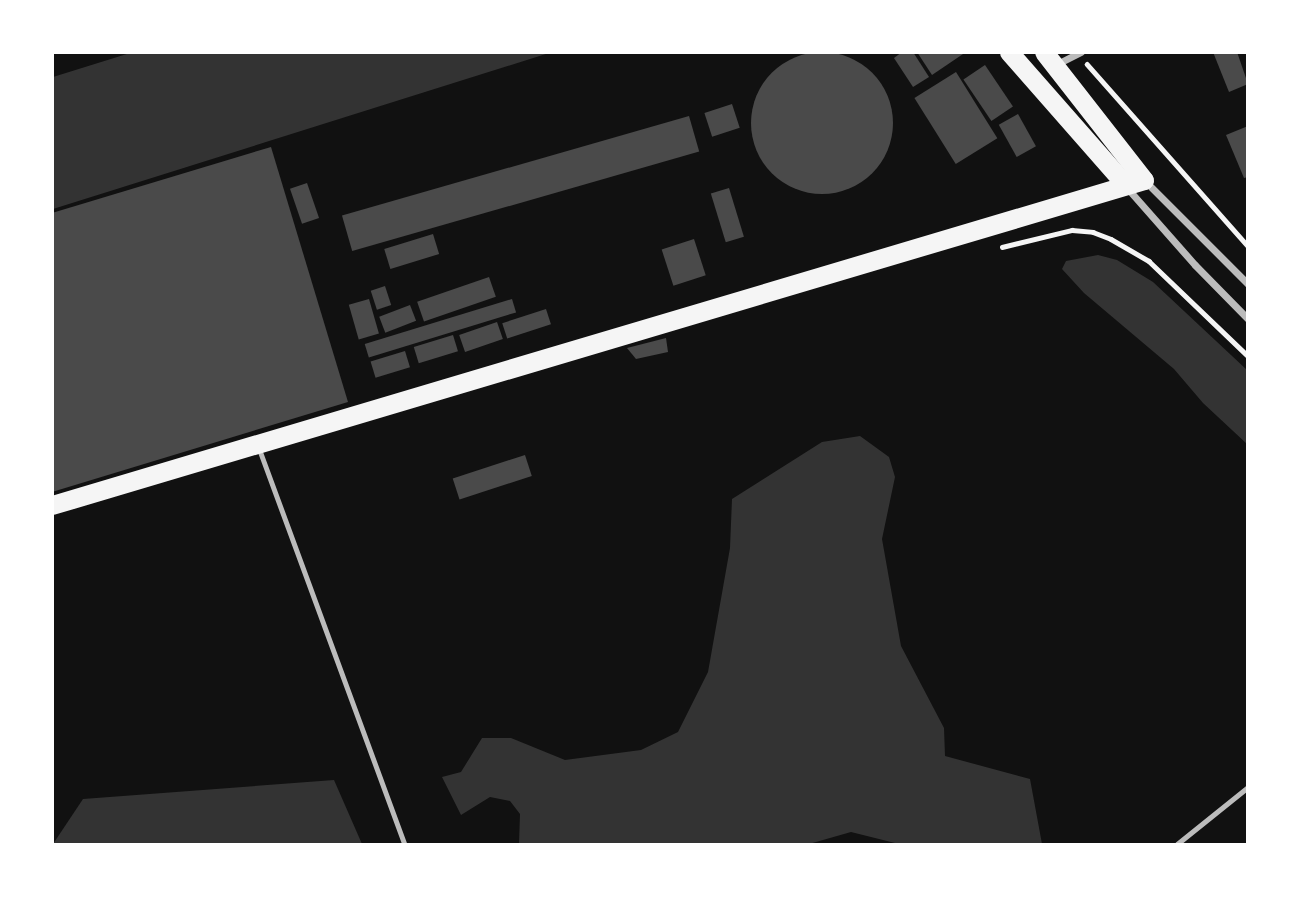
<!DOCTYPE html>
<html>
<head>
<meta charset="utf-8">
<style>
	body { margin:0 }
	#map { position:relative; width:1300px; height:897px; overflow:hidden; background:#111; font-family:"Fira Sans Condensed",sans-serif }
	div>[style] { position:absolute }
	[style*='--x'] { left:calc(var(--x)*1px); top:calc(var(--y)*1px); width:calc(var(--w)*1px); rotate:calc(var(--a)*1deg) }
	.water>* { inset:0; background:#333 }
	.building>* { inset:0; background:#4a4a4a; transform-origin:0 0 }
	.round { border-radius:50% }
	.path>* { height:4.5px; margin:-2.25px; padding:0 2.25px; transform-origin:2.25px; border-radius:2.25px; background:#f5f5f5 }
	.service>* { height:5px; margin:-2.5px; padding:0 2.5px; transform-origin:2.5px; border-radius:2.5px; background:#bcbcbc }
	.minor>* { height:7px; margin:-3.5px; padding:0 3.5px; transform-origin:3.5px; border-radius:3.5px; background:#bcbcbc }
	.trunk>* { height:19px; margin:-9.5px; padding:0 9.5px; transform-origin:9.5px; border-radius:9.5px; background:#f5f5f5 }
	span { translate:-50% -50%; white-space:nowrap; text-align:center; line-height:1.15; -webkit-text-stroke:5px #fff; paint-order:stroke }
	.frame { position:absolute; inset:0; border:54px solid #fff; pointer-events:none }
</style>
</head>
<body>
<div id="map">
	<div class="water">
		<div style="clip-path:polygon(130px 53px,130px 52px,549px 53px,53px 209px,53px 77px)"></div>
		<div style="clip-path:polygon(1098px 255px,1117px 260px,1153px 282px,1247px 370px,1247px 444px,1203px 403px,1174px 369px,1084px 293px,1062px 269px,1066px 261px)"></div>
		<div style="clip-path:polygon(860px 436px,889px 457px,895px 477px,882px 539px,901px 646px,944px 728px,945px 756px,1030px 779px,1042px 844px,899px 844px,851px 832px,809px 844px,519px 844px,520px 814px,510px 801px,490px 797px,461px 815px,442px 777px,461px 772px,482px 738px,511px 738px,565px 760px,641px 750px,678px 732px,708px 672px,730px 548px,732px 499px,822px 442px)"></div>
		<div style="clip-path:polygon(334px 780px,362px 844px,53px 844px,83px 799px)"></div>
	</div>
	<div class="building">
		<div style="clip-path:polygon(902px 52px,913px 52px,929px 77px,913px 87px,894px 58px)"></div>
		<div style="clip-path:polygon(917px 52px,966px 52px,932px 75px)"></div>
		<div style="clip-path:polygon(1213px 52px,1237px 52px,1248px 84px,1229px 92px)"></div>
		<div class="round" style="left:751px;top:52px;width:142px;height:142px"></div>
		<div style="left:985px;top:65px;width:50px;height:26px;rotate:56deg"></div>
		<div style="left:956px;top:72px;width:78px;height:49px;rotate:58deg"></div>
		<div style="left:732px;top:104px;width:25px;height:29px;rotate:72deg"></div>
		<div style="left:1018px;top:114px;width:37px;height:22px;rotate:61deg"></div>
		<div style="left:689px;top:116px;width:37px;height:361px;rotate:74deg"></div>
		<div style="clip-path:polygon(1248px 126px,1248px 177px,1244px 178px,1226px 135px)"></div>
		<div style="clip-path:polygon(271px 147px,348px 402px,52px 492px,52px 213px)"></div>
		<div style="left:307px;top:183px;width:37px;height:18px;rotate:71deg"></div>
		<div style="left:729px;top:188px;width:51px;height:19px;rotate:73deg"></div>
		<div style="left:433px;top:234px;width:21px;height:51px;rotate:73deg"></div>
		<div style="left:694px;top:239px;width:38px;height:34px;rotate:72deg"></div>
		<div style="left:489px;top:277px;width:21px;height:76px;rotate:71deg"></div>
		<div style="left:385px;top:286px;width:20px;height:15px;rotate:72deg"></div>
		<div style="left:369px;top:299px;width:36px;height:21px;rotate:74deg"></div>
		<div style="left:512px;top:299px;width:14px;height:154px;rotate:73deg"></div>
		<div style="left:410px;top:305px;width:17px;height:33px;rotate:69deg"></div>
		<div style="left:546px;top:309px;width:16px;height:46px;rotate:72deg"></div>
		<div style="left:497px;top:322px;width:18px;height:40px;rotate:71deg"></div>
		<div style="left:453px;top:335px;width:17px;height:41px;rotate:73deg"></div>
		<div style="clip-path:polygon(666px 338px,668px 352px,636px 359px,627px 348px)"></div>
		<div style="left:405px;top:351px;width:17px;height:36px;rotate:73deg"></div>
		<div style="left:525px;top:455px;width:22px;height:76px;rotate:72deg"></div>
	</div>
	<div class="path">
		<div style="--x:1087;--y:64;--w:243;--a:48.5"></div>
		<div style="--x:1002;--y:247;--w:72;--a:-13.7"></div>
		<div style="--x:1072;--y:230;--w:21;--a:5"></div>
		<div style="--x:1093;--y:232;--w:19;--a:21"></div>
		<div style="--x:1111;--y:239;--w:44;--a:30.1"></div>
		<div style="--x:1149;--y:261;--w:137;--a:43.8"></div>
	</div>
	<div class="service">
		<div style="--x:259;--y:449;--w:421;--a:69.8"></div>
		<div style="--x:1177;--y:844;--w:91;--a:-38.8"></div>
	</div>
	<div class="minor">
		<div style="--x:1055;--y:65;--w:29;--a:-27"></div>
		<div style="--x:1144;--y:180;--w:147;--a:45"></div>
		<div style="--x:1128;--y:189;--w:101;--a:48.6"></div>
		<div style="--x:1195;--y:265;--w:76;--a:45.5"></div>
	</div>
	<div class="trunk">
		<div style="--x:1009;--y:52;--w:177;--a:48.7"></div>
		<div style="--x:52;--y:505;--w:1139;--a:-16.57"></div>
		<div style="--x:1144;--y:180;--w:162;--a:-128"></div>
	</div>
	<div class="frame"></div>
</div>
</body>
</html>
